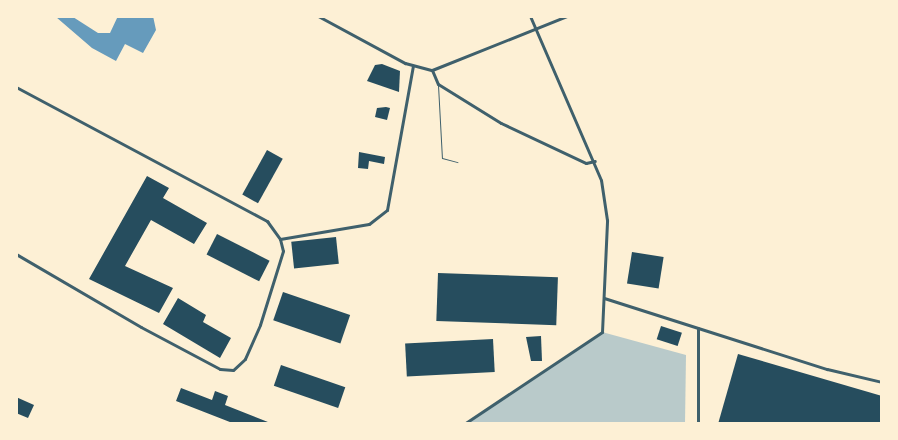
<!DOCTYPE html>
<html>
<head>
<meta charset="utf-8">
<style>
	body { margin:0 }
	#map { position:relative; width:898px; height:440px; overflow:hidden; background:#fdf0d5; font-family:"IBM Plex Sans",sans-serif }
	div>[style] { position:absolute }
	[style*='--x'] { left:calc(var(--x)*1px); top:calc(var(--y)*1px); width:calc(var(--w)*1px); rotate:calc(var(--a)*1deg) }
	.green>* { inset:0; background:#b9caca }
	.water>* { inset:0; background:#669bbc }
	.building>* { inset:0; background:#264d5e; transform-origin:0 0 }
	.service>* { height:1px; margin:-0.5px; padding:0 0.5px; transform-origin:0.5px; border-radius:0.5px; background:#3f606c }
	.minor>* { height:3px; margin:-1.5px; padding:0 1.5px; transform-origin:1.5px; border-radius:1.5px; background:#3f606c }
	span { translate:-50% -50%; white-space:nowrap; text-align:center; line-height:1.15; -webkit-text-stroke:4px #fdf0d5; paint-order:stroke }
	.frame { position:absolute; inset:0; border:18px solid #fdf0d5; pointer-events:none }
</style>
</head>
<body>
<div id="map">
	<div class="green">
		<div style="clip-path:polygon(602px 332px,686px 355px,685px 424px,464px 424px)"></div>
	</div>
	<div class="water">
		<div style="clip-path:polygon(118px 16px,153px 16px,156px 30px,143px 53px,125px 44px,116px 61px,92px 48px,56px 17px,73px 17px,98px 33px,110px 33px)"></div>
	</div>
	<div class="building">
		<div style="clip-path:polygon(382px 64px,400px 71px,399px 92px,367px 81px,375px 65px)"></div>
		<div style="clip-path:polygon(386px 107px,390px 108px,387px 120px,375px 117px,377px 108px)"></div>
		<div style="left:267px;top:150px;width:18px;height:51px;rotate:29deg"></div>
		<div style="clip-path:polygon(359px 152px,385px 157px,384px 164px,369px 161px,368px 169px,358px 168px)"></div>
		<div style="clip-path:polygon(147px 176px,169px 188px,163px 198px,207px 223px,194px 244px,151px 220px,125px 266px,173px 288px,159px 313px,89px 279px)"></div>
		<div style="left:217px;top:234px;width:59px;height:23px;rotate:27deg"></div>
		<div style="left:336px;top:237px;width:27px;height:45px;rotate:84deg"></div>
		<div style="left:632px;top:252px;width:32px;height:32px;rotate:9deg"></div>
		<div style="left:438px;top:273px;width:120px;height:48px;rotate:2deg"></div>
		<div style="left:283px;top:292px;width:71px;height:30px;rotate:19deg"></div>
		<div style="clip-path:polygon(178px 298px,206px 315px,203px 322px,231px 338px,220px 358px,163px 324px)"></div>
		<div style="left:661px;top:326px;width:22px;height:14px;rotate:18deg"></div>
		<div style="clip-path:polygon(541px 336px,542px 361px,531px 361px,526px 337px)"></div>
		<div style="left:493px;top:339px;width:33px;height:88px;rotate:87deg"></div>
		<div style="clip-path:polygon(738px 354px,882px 396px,881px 424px,718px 424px)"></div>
		<div style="left:281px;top:365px;width:68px;height:22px;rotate:19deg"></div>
		<div style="clip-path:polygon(181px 388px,212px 400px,215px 391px,228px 396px,225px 405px,273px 424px,235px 424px,176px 401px)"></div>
		<div style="clip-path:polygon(16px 397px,34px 405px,28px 418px,16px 413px)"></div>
	</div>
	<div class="service">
		<div style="--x:438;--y:85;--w:73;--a:86.9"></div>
		<div style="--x:442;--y:158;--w:16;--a:15"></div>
	</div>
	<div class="minor">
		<div style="--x:318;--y:16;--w:99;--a:28.4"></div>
		<div style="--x:405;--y:63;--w:28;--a:15"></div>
		<div style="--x:432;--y:70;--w:145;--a:-21.8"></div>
		<div style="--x:432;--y:70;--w:15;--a:67"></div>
		<div style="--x:438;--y:84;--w:74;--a:31.8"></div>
		<div style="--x:501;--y:123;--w:94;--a:25.2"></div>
		<div style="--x:586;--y:163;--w:9;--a:-13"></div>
		<div style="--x:16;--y:87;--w:285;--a:28.1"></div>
		<div style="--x:267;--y:221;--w:22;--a:54"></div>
		<div style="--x:280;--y:239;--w:12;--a:76"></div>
		<div style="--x:283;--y:251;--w:77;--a:107.3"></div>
		<div style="--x:260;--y:325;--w:37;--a:114"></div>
		<div style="--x:245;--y:359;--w:16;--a:137"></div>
		<div style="--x:233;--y:370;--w:13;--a:-176"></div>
		<div style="--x:220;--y:369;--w:89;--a:-152"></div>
		<div style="--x:141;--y:327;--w:145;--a:-149.7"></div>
		<div style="--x:280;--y:239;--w:90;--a:-9.6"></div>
		<div style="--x:369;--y:224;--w:23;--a:-38"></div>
		<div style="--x:387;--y:210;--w:146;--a:-79.8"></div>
		<div style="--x:604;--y:298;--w:234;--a:17.7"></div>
		<div style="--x:827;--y:369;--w:57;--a:13.3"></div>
		<div style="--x:698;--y:328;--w:96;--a:90"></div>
		<div style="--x:464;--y:424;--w:166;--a:-33.7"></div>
		<div style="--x:602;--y:332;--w:112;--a:-87.4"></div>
		<div style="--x:607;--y:220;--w:40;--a:-98.5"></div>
		<div style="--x:601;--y:180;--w:179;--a:-113.4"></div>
	</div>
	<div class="frame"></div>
</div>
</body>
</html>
